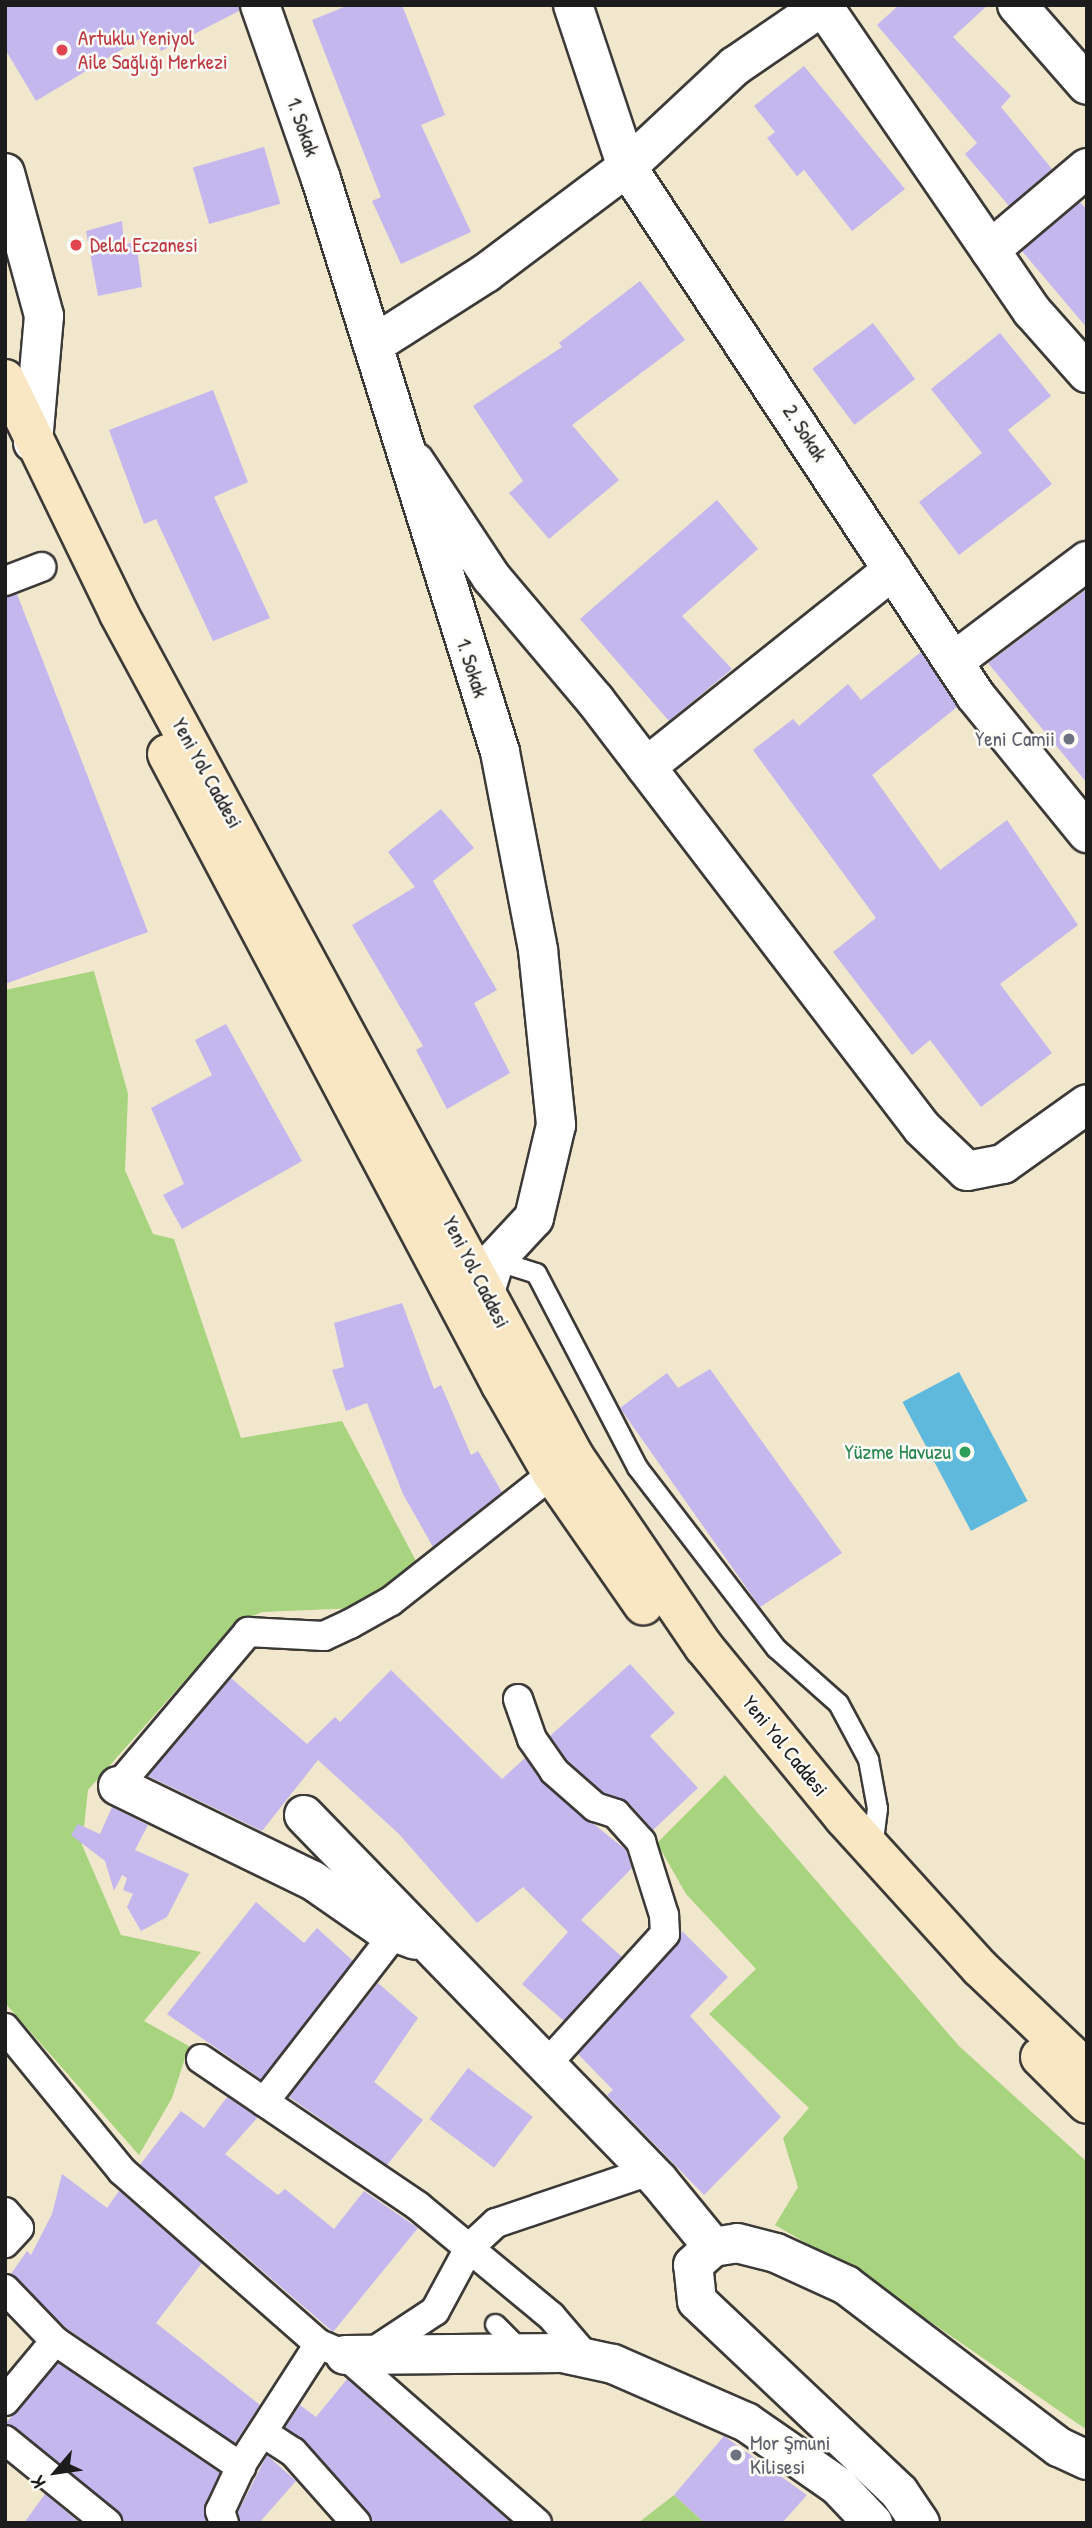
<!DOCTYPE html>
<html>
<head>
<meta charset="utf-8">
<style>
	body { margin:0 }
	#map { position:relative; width:1092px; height:2528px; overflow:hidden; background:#f1e7cd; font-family:"Patrick Hand",sans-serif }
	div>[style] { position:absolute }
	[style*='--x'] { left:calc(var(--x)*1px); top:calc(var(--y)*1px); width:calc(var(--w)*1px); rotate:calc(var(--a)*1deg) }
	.green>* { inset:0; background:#a8d37f }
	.water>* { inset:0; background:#5eb9dc; transform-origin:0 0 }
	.building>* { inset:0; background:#c4b7ee; transform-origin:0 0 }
	.roads { filter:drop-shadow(2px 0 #3c3a37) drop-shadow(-2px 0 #3c3a37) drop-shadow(0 2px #3c3a37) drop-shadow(0 -2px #3c3a37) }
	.service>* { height:19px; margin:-9.5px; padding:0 9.5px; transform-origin:9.5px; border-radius:9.5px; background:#fff }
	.pedestrian>* { height:28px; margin:-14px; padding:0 14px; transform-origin:14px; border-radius:14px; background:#fff }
	.minor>* { height:38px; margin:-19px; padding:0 19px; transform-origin:19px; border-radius:19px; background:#fff }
	.tertiary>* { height:38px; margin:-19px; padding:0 19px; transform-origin:19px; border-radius:19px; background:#fff }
	.secondary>* { height:38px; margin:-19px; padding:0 19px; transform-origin:19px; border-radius:19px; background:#f9e7c3 }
	.dots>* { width:19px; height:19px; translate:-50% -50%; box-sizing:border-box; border:4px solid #fdfcf7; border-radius:50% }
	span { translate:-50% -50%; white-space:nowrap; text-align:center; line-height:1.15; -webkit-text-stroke:5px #fdfcf7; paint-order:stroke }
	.health-label { font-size:21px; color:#be3a42 }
	.left { translate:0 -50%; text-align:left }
	.street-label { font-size:21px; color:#1c1c1c }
	.worship-label { font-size:21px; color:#5b616d }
	.right { translate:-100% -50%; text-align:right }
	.leisure-label { font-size:21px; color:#27864d }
	.frame { position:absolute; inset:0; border:7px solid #1c1c1c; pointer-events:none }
	.north { position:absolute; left:21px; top:2437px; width:70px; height:70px; -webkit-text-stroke:5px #fdfcf7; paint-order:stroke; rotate:241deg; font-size:19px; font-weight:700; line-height:28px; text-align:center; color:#1c1c1c }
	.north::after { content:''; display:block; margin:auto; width:24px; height:32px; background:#1c1c1c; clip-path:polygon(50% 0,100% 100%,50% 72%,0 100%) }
</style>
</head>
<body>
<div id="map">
	<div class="green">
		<div style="clip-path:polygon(94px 971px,128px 1094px,125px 1170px,153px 1234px,174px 1239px,241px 1438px,342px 1421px,416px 1561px,357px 1608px,262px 1612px,235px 1624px,88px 1790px,82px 1845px,121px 1935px,201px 1952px,144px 2021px,189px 2046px,172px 2098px,139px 2155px,5px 2003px,5px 990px)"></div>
		<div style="clip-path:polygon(725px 1775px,959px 2046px,1087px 2162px,1087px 2430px,867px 2278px,775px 2225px,798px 2187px,783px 2138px,809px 2108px,709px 2014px,756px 1969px,686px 1894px,657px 1843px)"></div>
		<div style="clip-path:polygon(674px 2495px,705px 2523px,638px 2523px)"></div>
	</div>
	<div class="water">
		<div style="left:959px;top:1372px;width:146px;height:64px;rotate:62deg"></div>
	</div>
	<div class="building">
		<div style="clip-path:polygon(5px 5px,239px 5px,239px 11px,161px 51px,151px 32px,36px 101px,5px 49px)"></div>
		<div style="clip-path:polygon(349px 5px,402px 5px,445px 115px,421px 125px,471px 232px,401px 264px,372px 201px,381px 197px,312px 20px)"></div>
		<div style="clip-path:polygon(899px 5px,988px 5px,953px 37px,1011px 96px,1001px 107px,1052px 169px,1009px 206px,965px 154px,977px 143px,877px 25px)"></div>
		<div style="clip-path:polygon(804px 66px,905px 189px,852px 231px,804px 170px,797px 176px,767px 138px,775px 132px,754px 106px)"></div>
		<div style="left:264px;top:147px;width:59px;height:74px;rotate:74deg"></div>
		<div style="clip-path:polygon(1080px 202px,1087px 210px,1087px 328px,1022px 251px)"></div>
		<div style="clip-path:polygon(122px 221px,124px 245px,136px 241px,142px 287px,98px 296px,86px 231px)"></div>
		<div style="clip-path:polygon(640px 281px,685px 340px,572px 425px,619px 480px,549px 539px,509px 493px,523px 481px,473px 406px,562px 347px,559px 343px)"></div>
		<div style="left:873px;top:323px;width:70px;height:76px;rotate:53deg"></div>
		<div style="clip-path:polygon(1000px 333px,1051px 396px,1008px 430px,1052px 484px,959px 555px,919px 502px,982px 453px,931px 389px)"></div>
		<div style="clip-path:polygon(213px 390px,248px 482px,214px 497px,270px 618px,213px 641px,156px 519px,144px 524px,109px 430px)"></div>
		<div style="clip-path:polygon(717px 500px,758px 549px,682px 616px,732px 669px,669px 721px,580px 619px)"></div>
		<div style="clip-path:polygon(1087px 589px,1087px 783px,988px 663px)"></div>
		<div style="clip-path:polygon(17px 594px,148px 932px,5px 984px,5px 597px)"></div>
		<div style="clip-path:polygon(921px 652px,957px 707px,872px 775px,940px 870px,1007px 820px,1078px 925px,1000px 984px,1052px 1053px,981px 1107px,930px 1040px,912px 1055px,833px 952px,876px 918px,753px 750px,793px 719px,799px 726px,848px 684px,861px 700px)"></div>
		<div style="clip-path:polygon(441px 809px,474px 848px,433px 881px,497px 990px,474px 1003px,510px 1073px,447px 1109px,416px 1050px,423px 1046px,352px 925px,415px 887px,388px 852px)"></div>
		<div style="clip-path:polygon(226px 1024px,302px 1161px,182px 1229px,163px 1195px,184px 1184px,151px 1108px,212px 1075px,195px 1040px)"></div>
		<div style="clip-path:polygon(402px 1303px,434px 1389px,441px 1385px,471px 1455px,478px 1451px,502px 1492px,433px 1547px,403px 1494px,367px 1403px,346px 1411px,332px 1370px,344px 1367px,334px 1323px)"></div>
		<div style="clip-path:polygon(710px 1369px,842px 1553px,760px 1607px,620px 1408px,667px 1373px,678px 1388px)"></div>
		<div style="clip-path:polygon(630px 1664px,675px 1713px,650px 1736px,698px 1788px,653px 1830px,628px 1802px,603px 1792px,567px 1760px,550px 1736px)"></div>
		<div style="clip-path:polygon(391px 1670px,502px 1779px,525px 1758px,543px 1783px,626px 1850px,632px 1868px,581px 1920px,622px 1957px,564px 2021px,522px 1984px,568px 1932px,523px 1887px,477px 1923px,399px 1834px,318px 1760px,262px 1831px,148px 1776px,231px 1678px,307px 1744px,335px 1717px,340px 1722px)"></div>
		<div style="clip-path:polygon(112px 1807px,148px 1825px,135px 1850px,189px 1874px,167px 1917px,141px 1931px,127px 1907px,133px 1894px,123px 1890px,127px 1878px,122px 1875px,114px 1891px,105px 1861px,71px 1835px,78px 1824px,100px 1834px)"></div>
		<div style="clip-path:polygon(256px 1902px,304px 1943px,317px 1928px,353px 1961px,261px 2079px,167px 2014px)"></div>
		<div style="clip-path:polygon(682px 1931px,728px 1977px,690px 2016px,781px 2117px,704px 2195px,607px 2095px,613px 2090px,578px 2054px,677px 1945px)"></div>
		<div style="clip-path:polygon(378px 1983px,418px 2018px,374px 2082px,423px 2120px,387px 2165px,289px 2097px)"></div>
		<div style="left:468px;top:2068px;width:81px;height:64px;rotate:37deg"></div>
		<div style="clip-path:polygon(227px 2097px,258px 2117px,225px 2154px,278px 2195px,285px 2189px,334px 2229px,364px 2191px,418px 2228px,333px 2332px,140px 2165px,181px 2111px,204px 2128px)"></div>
		<div style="clip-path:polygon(62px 2174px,107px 2208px,119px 2191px,202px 2263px,156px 2323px,260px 2405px,235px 2443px,66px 2328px,11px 2274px,27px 2251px,31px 2255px,52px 2214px)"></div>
		<div style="clip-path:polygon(58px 2363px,220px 2473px,205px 2504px,206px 2523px,123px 2523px,117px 2510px,5px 2424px)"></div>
		<div style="clip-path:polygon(347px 2379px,511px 2523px,372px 2523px,305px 2441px,285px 2427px,300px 2405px,316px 2417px)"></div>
		<div style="clip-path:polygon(724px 2436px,807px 2495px,782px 2523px,705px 2523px,674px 2495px)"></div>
		<div style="clip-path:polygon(267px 2455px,296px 2481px,259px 2523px,240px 2523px,238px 2512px)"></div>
		<div style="clip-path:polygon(45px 2494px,80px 2523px,24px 2523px)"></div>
	</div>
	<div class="roads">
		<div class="service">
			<div style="--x:495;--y:1260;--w:43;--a:17.6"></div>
			<div style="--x:536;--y:1273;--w:219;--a:62.5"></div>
			<div style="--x:637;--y:1467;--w:228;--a:52.5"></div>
			<div style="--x:776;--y:1648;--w:83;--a:41.6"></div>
			<div style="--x:838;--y:1703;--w:64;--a:61.8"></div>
			<div style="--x:868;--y:1759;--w:50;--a:79.6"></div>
			<div style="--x:877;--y:1808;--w:40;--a:97.1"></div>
			<div style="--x:495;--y:2324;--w:41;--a:45"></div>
		</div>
		<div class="pedestrian">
			<div style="--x:5;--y:581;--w:39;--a:-21"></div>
			<div style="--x:518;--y:1699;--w:42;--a:70.7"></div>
			<div style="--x:532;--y:1739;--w:39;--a:55"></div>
			<div style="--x:554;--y:1771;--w:55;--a:41.3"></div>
			<div style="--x:595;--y:1807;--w:22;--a:18"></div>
			<div style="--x:616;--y:1814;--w:38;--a:48"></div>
			<div style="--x:641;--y:1842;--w:77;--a:72.5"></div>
			<div style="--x:664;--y:1915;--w:19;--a:87"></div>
			<div style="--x:665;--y:1934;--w:180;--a:132.3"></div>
			<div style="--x:118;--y:1786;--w:202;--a:-49.8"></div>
			<div style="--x:248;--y:1632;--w:76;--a:3"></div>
			<div style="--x:324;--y:1636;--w:29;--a:-25"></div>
			<div style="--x:350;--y:1624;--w:47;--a:-29.3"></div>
			<div style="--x:391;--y:1601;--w:205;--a:-38.3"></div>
			<div style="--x:5;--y:2028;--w:185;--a:50.7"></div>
			<div style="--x:122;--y:2171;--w:262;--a:41.3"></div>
			<div style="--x:319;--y:2344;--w:28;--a:23"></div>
			<div style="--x:345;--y:2355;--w:255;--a:41.2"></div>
			<div style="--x:201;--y:2059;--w:262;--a:34.1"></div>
			<div style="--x:418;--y:2206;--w:173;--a:39.6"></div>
			<div style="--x:551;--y:2316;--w:55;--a:49.4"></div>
			<div style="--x:264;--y:2102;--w:214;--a:-52.2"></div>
			<div style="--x:5;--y:2212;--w:21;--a:49"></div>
			<div style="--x:19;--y:2228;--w:21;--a:133"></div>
			<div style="--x:5;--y:2289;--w:72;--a:46.1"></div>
			<div style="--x:55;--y:2341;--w:225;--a:34.1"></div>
			<div style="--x:373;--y:2352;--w:74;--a:-33.5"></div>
			<div style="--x:435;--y:2311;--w:72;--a:-61.6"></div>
			<div style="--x:469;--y:2248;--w:37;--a:-43"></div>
			<div style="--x:496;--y:2223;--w:163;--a:-18.7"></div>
			<div style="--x:5;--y:2401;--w:78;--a:-50.2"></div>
			<div style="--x:265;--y:2434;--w:33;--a:33"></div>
			<div style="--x:293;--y:2452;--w:95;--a:48.4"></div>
			<div style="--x:5;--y:2440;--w:132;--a:39.1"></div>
			<div style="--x:224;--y:2523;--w:13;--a:-108"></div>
			<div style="--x:220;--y:2511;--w:54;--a:-64.9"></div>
			<div style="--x:243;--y:2462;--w:140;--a:-57.2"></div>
		</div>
		<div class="minor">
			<div style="--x:573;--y:5;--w:171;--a:71.6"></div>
			<div style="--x:627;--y:167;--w:632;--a:56.61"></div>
			<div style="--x:975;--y:695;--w:178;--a:50.9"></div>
			<div style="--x:1017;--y:5;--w:106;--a:48.8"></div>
			<div style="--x:823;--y:6;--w:370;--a:55.6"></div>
			<div style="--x:1032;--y:311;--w:83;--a:48.4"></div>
			<div style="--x:5;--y:173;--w:148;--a:74.7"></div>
			<div style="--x:44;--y:316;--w:127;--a:95"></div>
			<div style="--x:990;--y:250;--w:127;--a:-40.2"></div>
			<div style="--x:373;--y:345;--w:134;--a:-32.5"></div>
			<div style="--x:486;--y:273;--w:176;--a:-36.9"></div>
			<div style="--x:627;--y:167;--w:148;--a:-43.1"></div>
			<div style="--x:735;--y:66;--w:108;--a:-34.4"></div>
			<div style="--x:415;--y:462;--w:138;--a:56.5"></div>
			<div style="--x:491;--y:577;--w:161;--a:49.8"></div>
			<div style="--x:595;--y:700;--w:539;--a:52.62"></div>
			<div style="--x:922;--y:1128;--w:62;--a:43.7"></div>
			<div style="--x:967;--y:1171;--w:37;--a:-11"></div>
			<div style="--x:1003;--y:1164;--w:103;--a:-35.5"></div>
			<div style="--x:957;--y:659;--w:163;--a:-37"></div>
			<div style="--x:646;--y:767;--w:316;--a:-38.6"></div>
			<div style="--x:118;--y:1786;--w:216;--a:25.9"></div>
			<div style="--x:312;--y:1880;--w:83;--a:34.7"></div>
			<div style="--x:380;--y:1927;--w:37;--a:20"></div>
			<div style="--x:304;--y:1815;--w:510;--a:45.87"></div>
			<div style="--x:659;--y:2181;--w:85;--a:50.7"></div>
			<div style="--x:345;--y:2355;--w:217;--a:-0.5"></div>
			<div style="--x:562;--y:2353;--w:52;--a:12.2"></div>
			<div style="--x:613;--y:2364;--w:145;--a:23.6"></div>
			<div style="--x:746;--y:2422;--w:112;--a:34.8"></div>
			<div style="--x:838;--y:2486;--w:51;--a:46.6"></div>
			<div style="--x:920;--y:2523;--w:37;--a:-124"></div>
			<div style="--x:899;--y:2492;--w:278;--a:-136.6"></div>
			<div style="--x:697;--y:2301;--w:36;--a:-96"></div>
			<div style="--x:693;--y:2265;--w:27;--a:-42"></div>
			<div style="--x:713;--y:2247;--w:24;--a:-9"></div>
			<div style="--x:737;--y:2243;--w:40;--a:14.4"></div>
			<div style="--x:776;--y:2253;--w:77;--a:24.6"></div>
			<div style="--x:846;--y:2285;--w:268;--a:37.3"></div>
			<div style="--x:1059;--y:2447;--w:31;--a:25"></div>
		</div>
		<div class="tertiary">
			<div style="--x:260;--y:5;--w:184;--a:70.7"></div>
			<div style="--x:321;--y:179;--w:600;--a:72.65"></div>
			<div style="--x:500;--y:752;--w:202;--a:79.1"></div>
			<div style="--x:538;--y:950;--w:176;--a:84.1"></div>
			<div style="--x:556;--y:1125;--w:96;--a:103.3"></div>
			<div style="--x:534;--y:1218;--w:57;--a:132.9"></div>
			<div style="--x:495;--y:1260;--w:57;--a:107.5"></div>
		</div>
		<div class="secondary">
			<div style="--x:5;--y:379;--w:261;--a:64.1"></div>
			<div style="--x:119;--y:614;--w:957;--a:61.61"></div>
			<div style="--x:574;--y:1456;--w:231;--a:55.8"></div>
			<div style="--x:704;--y:1647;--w:221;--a:50.7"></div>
			<div style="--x:844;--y:1818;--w:202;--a:47.8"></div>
			<div style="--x:980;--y:1968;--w:148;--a:43.6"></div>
			<div style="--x:167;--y:754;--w:714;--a:62.11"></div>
			<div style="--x:501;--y:1385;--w:103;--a:60.2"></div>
			<div style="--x:552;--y:1474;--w:160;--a:55.2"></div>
			<div style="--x:1040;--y:2057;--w:66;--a:45"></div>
		</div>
	</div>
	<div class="dots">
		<div style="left:62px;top:50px;background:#e0444e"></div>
		<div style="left:76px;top:245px;background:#e0444e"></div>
		<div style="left:1069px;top:739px;background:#6b7280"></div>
		<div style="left:965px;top:1452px;background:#2e9e5b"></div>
		<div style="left:736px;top:2455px;background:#6b7280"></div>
	</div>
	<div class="health-label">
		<span class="left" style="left:78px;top:50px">Artuklu Yeniyol<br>Aile Sağlığı Merkezi</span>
		<span class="left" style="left:90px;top:245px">Delal Eczanesi</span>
	</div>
	<div class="street-label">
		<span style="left:303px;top:127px;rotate:71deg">1. Sokak</span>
		<span style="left:805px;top:433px;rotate:57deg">2. Sokak</span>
		<span style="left:472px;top:668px;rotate:72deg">1. Sokak</span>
		<span style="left:207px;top:773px;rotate:61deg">Yeni Yol Caddesi</span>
		<span style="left:476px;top:1272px;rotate:63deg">Yeni Yol Caddesi</span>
		<span style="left:785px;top:1746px;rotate:51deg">Yeni Yol Caddesi</span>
	</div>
	<div class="worship-label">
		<span class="right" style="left:1055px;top:739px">Yeni Camii</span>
		<span class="left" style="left:750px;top:2455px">Mor Şmuni<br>Kilisesi</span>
	</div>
	<div class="leisure-label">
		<span class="right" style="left:951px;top:1452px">Yüzme Havuzu</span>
	</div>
	<div class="frame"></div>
	<div class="north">K</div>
</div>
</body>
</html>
